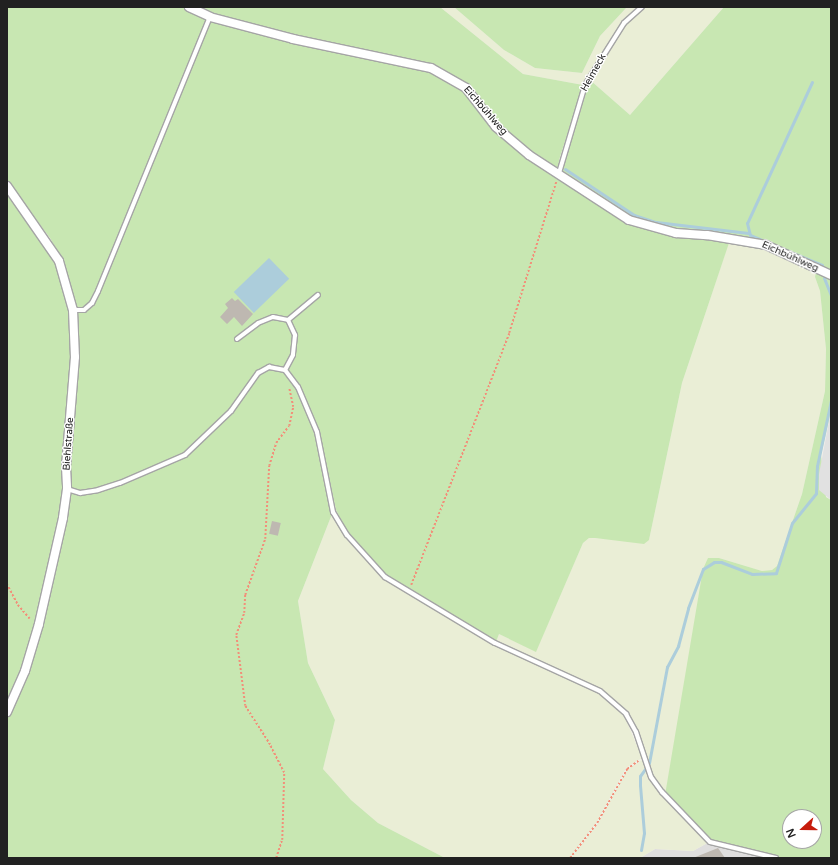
<!DOCTYPE html>
<html>
<head>
<meta charset="utf-8">
<style>
	body { margin:0 }
	#map { position:relative; width:838px; height:865px; overflow:hidden; background:#f1efe9; font-family:"Varela Round",sans-serif }
	div>[style] { position:absolute }
	[style*='--x'] { left:calc(var(--x)*1px); top:calc(var(--y)*1px); width:calc(var(--w)*1px); rotate:calc(var(--a)*1deg) }
	.residential>* { inset:0; background:#dfdede }
	.farmland>* { inset:0; background:#eaeed6 }
	.grass>* { inset:0; background:#c8e7b2 }
	.parking>* { inset:0; background:#e1e1e1 }
	.water>* { inset:0; background:#accddb; transform-origin:0 0 }
	.stream>* { height:3px; margin:-1.5px; padding:0 1.5px; transform-origin:1.5px; border-radius:1.5px; background:#accddb }
	.building>* { inset:0; background:#beb8b1; transform-origin:0 0 }
	.path>* { height:1.5px; margin-top:-0.75px; transform-origin:0; background:repeating-linear-gradient(90deg,#f28f79 0 2px,transparent 0 4px) }
	.roads { filter:drop-shadow(1px 0 #a5a5a5) drop-shadow(-1px 0 #a5a5a5) drop-shadow(0 1px #a5a5a5) drop-shadow(0 -1px #a5a5a5) }
	.lane>* { height:4px; margin:-2px; padding:0 2px; transform-origin:2px; border-radius:2px; background:#fff }
	.street>* { height:8px; margin:-4px; padding:0 4px; transform-origin:4px; border-radius:4px; background:#fff }
	span { translate:-50% -50%; white-space:nowrap; text-align:center; line-height:1.15; -webkit-text-stroke:3px #fff; paint-order:stroke }
	.street-label { font-size:10px; color:#212121 }
	.frame { position:absolute; inset:0; border:8px solid #212121; pointer-events:none }
	.north { position:absolute; left:782px; top:809px; width:40px; height:40px; box-sizing:border-box; background:#fff; border:1px solid #a6a6a6; border-radius:50%; rotate:249deg; font-size:11px; font-weight:700; line-height:16px; text-align:center; color:#212121 }
	.north::after { content:''; display:block; margin:auto; width:14px; height:18px; background:#c61c0c; clip-path:polygon(50% 0,100% 100%,50% 72%,0 100%) }
</style>
</head>
<body>
<div id="map">
	<div class="residential">
		<div style="clip-path:polygon(711px 841px,778px 858px,640px 858px,655px 849px,693px 851px)"></div>
	</div>
	<div class="farmland">
		<div style="clip-path:polygon(440px 7px,454px 7px,504px 50px,535px 68px,582px 73px,600px 36px,627px 7px,640px 7px,623px 22px,583px 85px,523px 74px)"></div>
		<div style="clip-path:polygon(644px 7px,724px 7px,630px 115px,590px 80px,625px 23px)"></div>
		<div style="clip-path:polygon(730px 239px,766px 246px,816px 271px,815px 277px,820px 291px,826px 349px,825px 391px,802px 494px,777px 566px,772px 570px,762px 571px,719px 558px,708px 559px,665px 797px,709px 842px,693px 851px,655px 849px,640px 858px,571px 858px,598px 823px,627px 769px,645px 758px,628px 713px,615px 700px,601px 690px,496px 642px,499px 634px,536px 651px,583px 543px,589px 538px,649px 540px,682px 383px)"></div>
		<div style="clip-path:polygon(332px 514px,346px 537px,384px 578px,495px 643px,599px 693px,624px 715px,642px 758px,626px 768px,597px 822px,570px 858px,445px 858px,378px 823px,351px 800px,323px 769px,335px 720px,308px 663px,298px 601px)"></div>
	</div>
	<div class="grass">
		<div style="clip-path:polygon(evenodd,7px 7px,440px 7px,523px 74px,583px 85px,560px 157px,557px 170px,560px 177px,590px 80px,630px 115px,724px 7px,831px 7px,831px 411px,821px 455px,826px 497px,831px 500px,831px 858px,778px 858px,711px 841px,665px 795px,703px 569px,708px 558px,719px 558px,762px 571px,772px 570px,777px 566px,802px 494px,825px 391px,826px 349px,820px 291px,815px 277px,816px 271px,766px 246px,730px 240px,682px 383px,649px 540px,644px 544px,595px 538px,589px 538px,583px 543px,536px 652px,499px 634px,496px 642px,385px 575px,348px 534px,336px 510px,319px 431px,299px 386px,288px 370px,294px 356px,283px 371px,296px 387px,315px 432px,332px 514px,298px 601px,308px 663px,335px 720px,323px 769px,351px 800px,378px 823px,445px 858px,7px 858px,7px 192px,55px 263px,68px 310px,71px 357px,64px 490px,80px 495px,98px 491px,185px 456px,230px 410px,184px 454px,120px 481px,80px 492px,67px 489px,76px 308px,62px 259px,50px 238px,7px 181px,7px 7px,790px 817px,814px 817px,814px 841px,790px 841px,790px 817px)"></div>
		<div style="clip-path:polygon(454px 7px,627px 7px,600px 36px,582px 73px,535px 68px,504px 50px)"></div>
	</div>
	<div class="parking">
		<div style="clip-path:polygon(831px 411px,831px 500px,819px 490px,819px 474px)"></div>
	</div>
	<div class="water">
		<div style="left:269px;top:258px;width:29px;height:49px;rotate:46deg"></div>
	</div>
	<div class="stream">
		<div style="--x:812;--y:82;--w:155;--a:114.7"></div>
		<div style="--x:747;--y:223;--w:12;--a:76"></div>
		<div style="--x:750;--y:235;--w:78;--a:22.6"></div>
		<div style="--x:565;--y:169;--w:83;--a:33.7"></div>
		<div style="--x:634;--y:215;--w:23;--a:18"></div>
		<div style="--x:656;--y:222;--w:93;--a:6.8"></div>
		<div style="--x:824;--y:278;--w:18;--a:68"></div>
		<div style="--x:649;--y:763;--w:98;--a:-79.4"></div>
		<div style="--x:667;--y:667;--w:24;--a:-62"></div>
		<div style="--x:678;--y:646;--w:39;--a:-75"></div>
		<div style="--x:688;--y:608;--w:42;--a:-69"></div>
		<div style="--x:703;--y:569;--w:13;--a:-32"></div>
		<div style="--x:714;--y:562;--w:7;--a:0"></div>
		<div style="--x:721;--y:562;--w:33;--a:21"></div>
		<div style="--x:752;--y:574;--w:24;--a:-2"></div>
		<div style="--x:776;--y:573;--w:52;--a:-72.3"></div>
		<div style="--x:792;--y:523;--w:38;--a:-51"></div>
		<div style="--x:816;--y:493;--w:27;--a:-88"></div>
		<div style="--x:817;--y:466;--w:67;--a:-78"></div>
		<div style="--x:641;--y:850;--w:17;--a:-80"></div>
		<div style="--x:644;--y:833;--w:48;--a:-94.8"></div>
		<div style="--x:640;--y:785;--w:9;--a:-90"></div>
		<div style="--x:640;--y:776;--w:9;--a:-54"></div>
	</div>
	<div class="building">
		<div style="clip-path:polygon(232px 298px,235px 301px,238px 299px,253px 314px,242px 326px,234px 317px,227px 324px,220px 317px,228px 308px,225px 304px)"></div>
		<div style="left:272px;top:521px;width:9px;height:13px;rotate:13deg"></div>
		<div style="clip-path:polygon(718px 848px,725px 858px,693px 858px)"></div>
	</div>
	<div class="path">
		<div style="--x:7;--y:584;--w:24;--a:62"></div>
		<div style="--x:18;--y:605;--w:18;--a:49"></div>
		<div style="--x:411;--y:585;--w:270;--a:-68.7"></div>
		<div style="--x:509;--y:333;--w:158;--a:-72.7"></div>
		<div style="--x:276;--y:858;--w:19;--a:-72"></div>
		<div style="--x:282;--y:840;--w:67;--a:-88.3"></div>
		<div style="--x:284;--y:773;--w:31;--a:-117"></div>
		<div style="--x:270;--y:745;--w:46;--a:-122.7"></div>
		<div style="--x:245;--y:706;--w:72;--a:-97.2"></div>
		<div style="--x:236;--y:635;--w:23;--a:-70"></div>
		<div style="--x:244;--y:613;--w:18;--a:-87"></div>
		<div style="--x:245;--y:595;--w:59;--a:-70.3"></div>
		<div style="--x:265;--y:539;--w:73;--a:-86.9"></div>
		<div style="--x:269;--y:466;--w:24;--a:-73"></div>
		<div style="--x:276;--y:443;--w:21;--a:-53"></div>
		<div style="--x:289;--y:426;--w:19;--a:-78"></div>
		<div style="--x:293;--y:407;--w:19;--a:-102"></div>
		<div style="--x:570;--y:858;--w:44;--a:-52.4"></div>
		<div style="--x:597;--y:823;--w:62;--a:-60.9"></div>
		<div style="--x:627;--y:769;--w:14;--a:-36"></div>
	</div>
	<div class="roads">
		<div class="lane">
			<div style="--x:559;--y:173;--w:92;--a:-73.5"></div>
			<div style="--x:585;--y:85;--w:73;--a:-57.8"></div>
			<div style="--x:624;--y:23;--w:24;--a:-42"></div>
			<div style="--x:73;--y:310;--w:11;--a:0"></div>
			<div style="--x:84;--y:310;--w:11;--a:-41"></div>
			<div style="--x:92;--y:303;--w:13;--a:-63"></div>
			<div style="--x:98;--y:291;--w:296;--a:-67.8"></div>
			<div style="--x:288;--y:320;--w:39;--a:-40"></div>
			<div style="--x:237;--y:339;--w:26;--a:-37"></div>
			<div style="--x:258;--y:323;--w:16;--a:-22"></div>
			<div style="--x:273;--y:317;--w:15;--a:11"></div>
			<div style="--x:288;--y:320;--w:17;--a:65"></div>
			<div style="--x:295;--y:335;--w:20;--a:96"></div>
			<div style="--x:293;--y:355;--w:17;--a:118"></div>
			<div style="--x:67;--y:489;--w:14;--a:17"></div>
			<div style="--x:80;--y:493;--w:18;--a:-9"></div>
			<div style="--x:98;--y:490;--w:23;--a:-18"></div>
			<div style="--x:120;--y:483;--w:71;--a:-23.3"></div>
			<div style="--x:185;--y:455;--w:64;--a:-43.7"></div>
			<div style="--x:231;--y:411;--w:47;--a:-54.6"></div>
			<div style="--x:258;--y:373;--w:13;--a:-29"></div>
			<div style="--x:269;--y:367;--w:16;--a:11"></div>
			<div style="--x:285;--y:370;--w:21;--a:53"></div>
			<div style="--x:298;--y:387;--w:49;--a:67.1"></div>
			<div style="--x:317;--y:432;--w:82;--a:78.7"></div>
			<div style="--x:333;--y:512;--w:27;--a:59"></div>
			<div style="--x:347;--y:535;--w:57;--a:47.9"></div>
			<div style="--x:385;--y:577;--w:128;--a:31"></div>
			<div style="--x:495;--y:643;--w:115;--a:24.6"></div>
			<div style="--x:600;--y:691;--w:35;--a:41"></div>
			<div style="--x:626;--y:714;--w:21;--a:61"></div>
			<div style="--x:636;--y:732;--w:47;--a:71.6"></div>
			<div style="--x:651;--y:777;--w:19;--a:54"></div>
			<div style="--x:662;--y:792;--w:69;--a:46.2"></div>
			<div style="--x:710;--y:842;--w:68;--a:13.6"></div>
		</div>
		<div class="street">
			<div style="--x:189;--y:7;--w:23;--a:25"></div>
			<div style="--x:210;--y:17;--w:86;--a:14.8"></div>
			<div style="--x:293;--y:39;--w:141;--a:11.9"></div>
			<div style="--x:431;--y:68;--w:40;--a:29.7"></div>
			<div style="--x:466;--y:88;--w:49;--a:52.4"></div>
			<div style="--x:496;--y:127;--w:43;--a:40.3"></div>
			<div style="--x:529;--y:155;--w:119;--a:33"></div>
			<div style="--x:629;--y:220;--w:49;--a:15.5"></div>
			<div style="--x:676;--y:233;--w:31;--a:4"></div>
			<div style="--x:707;--y:235;--w:60;--a:9.6"></div>
			<div style="--x:766;--y:245;--w:72;--a:24.8"></div>
			<div style="--x:7;--y:186;--w:91;--a:55.3"></div>
			<div style="--x:59;--y:261;--w:51;--a:74.1"></div>
			<div style="--x:73;--y:310;--w:47;--a:87.6"></div>
			<div style="--x:75;--y:357;--w:110;--a:94.7"></div>
			<div style="--x:66;--y:467;--w:22;--a:87"></div>
			<div style="--x:67;--y:489;--w:29;--a:98"></div>
			<div style="--x:63;--y:518;--w:109;--a:102.8"></div>
			<div style="--x:39;--y:624;--w:49;--a:106.6"></div>
			<div style="--x:25;--y:671;--w:45;--a:113.7"></div>
		</div>
	</div>
	<div class="street-label">
		<span style="left:594px;top:73px;rotate:-61deg">Heimeck</span>
		<span style="left:485px;top:111px;rotate:49deg">Eichbühlweg</span>
		<span style="left:790px;top:257px;rotate:24deg">Eichbühlweg</span>
		<span style="left:69px;top:444px;rotate:-86deg">Biehlstraße</span>
	</div>
	<div class="frame"></div>
	<div class="north">N</div>
</div>
</body>
</html>
